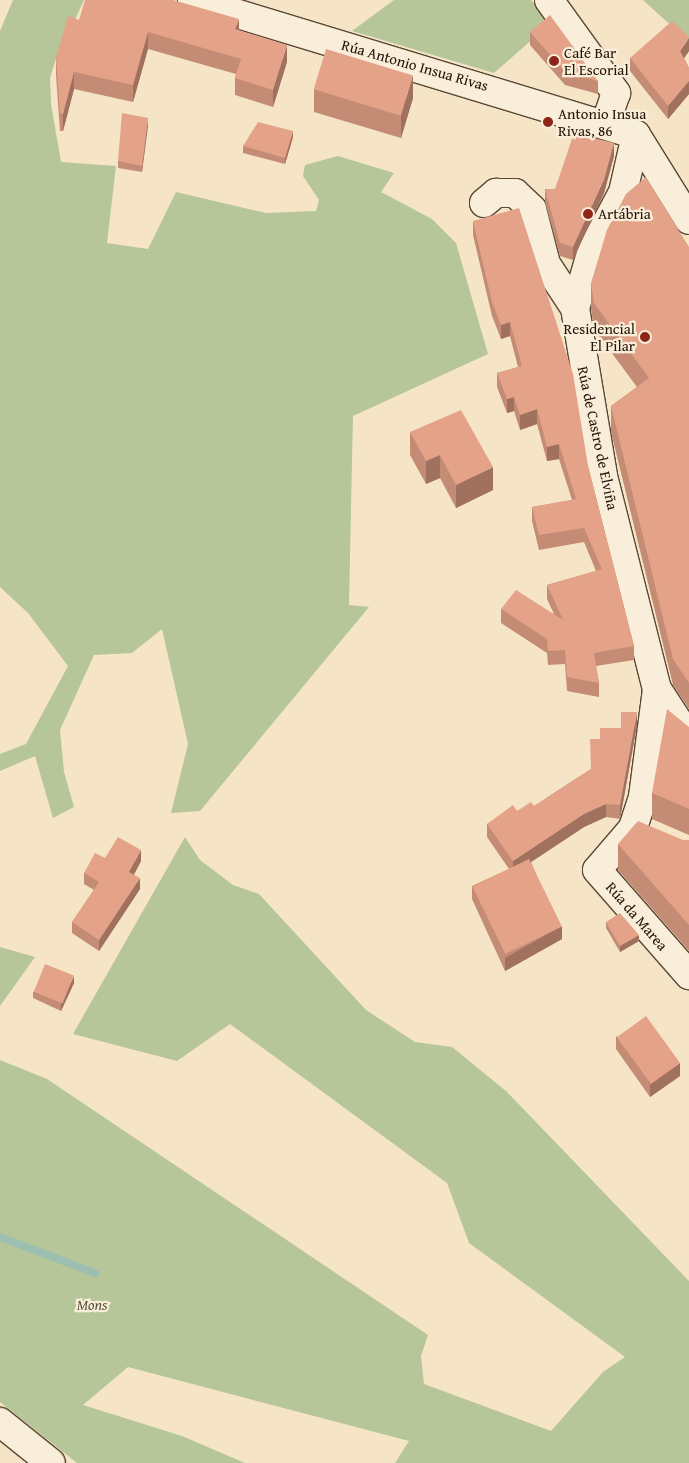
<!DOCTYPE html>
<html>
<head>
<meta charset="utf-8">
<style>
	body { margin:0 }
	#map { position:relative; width:689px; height:1463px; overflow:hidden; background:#f5e5c6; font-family:"Gentium Book Plus",serif }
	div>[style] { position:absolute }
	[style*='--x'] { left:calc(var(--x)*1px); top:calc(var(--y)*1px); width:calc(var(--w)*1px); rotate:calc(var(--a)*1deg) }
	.green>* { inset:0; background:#b6c699 }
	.stream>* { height:8px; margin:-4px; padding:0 4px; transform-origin:4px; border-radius:4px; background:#9dbfb1 }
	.roads { filter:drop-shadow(1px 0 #5a4735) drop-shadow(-1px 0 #5a4735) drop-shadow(0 1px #5a4735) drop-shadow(0 -1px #5a4735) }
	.minor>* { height:28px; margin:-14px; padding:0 14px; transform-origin:14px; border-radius:14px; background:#f8eeda }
	.wall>* { inset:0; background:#c48b75 }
	.shaded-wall>* { inset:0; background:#a0715f }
	.building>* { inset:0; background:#e4a288; transform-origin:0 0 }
	.dots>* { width:14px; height:14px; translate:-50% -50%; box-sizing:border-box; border:2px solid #f8eeda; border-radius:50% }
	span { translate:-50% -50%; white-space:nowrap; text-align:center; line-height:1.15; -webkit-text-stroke:4.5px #f8eeda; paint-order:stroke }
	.poi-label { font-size:15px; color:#261205 }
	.left { translate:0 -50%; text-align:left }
	.right { translate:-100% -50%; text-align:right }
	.street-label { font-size:15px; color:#261205 }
	.park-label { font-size:15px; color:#585139; font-style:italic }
</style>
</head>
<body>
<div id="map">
	<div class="green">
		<div style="clip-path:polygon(13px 0,84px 0,69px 33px,65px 30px,50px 78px,51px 104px,61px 162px,116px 166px,107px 243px,148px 249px,176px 192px,266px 213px,316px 211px,319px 200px,303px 176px,305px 165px,338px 156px,394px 173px,381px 192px,432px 219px,456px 243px,488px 354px,353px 416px,349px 605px,369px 607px,200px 811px,171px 813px,188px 744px,162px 629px,132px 653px,94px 655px,60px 730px,64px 772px,74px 807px,53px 818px,35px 756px,0 771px,0 754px,26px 744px,68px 666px,28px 613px,0 587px,0 31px)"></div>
		<div style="clip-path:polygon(394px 0,531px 0,551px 23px,494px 73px,352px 31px)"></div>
		<div style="clip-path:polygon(643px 0,689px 0,689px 42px)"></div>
		<div style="clip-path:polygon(185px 837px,200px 860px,233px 885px,259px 894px,366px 1010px,415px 1042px,452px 1047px,506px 1091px,689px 1281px,689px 1463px,395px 1463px,409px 1441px,128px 1367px,83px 1405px,182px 1436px,245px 1463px,77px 1463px,0 1402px,0 1060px,47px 1079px,428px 1335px,421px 1356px,424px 1384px,551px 1431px,603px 1372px,625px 1357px,469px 1243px,447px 1183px,230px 1024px,177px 1061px,73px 1034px)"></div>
		<div style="clip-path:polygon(0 947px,35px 957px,0 1006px)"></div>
	</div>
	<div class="stream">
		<div style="--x:0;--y:1237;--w:102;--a:20.8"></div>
	</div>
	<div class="roads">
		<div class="minor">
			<div style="--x:192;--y:0;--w:464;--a:16.9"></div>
			<div style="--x:549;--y:0;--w:115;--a:54.2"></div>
			<div style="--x:616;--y:93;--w:34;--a:109"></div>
			<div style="--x:636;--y:135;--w:58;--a:102.8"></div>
			<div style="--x:623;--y:192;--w:66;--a:118.1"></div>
			<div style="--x:592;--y:250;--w:60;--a:106.3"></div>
			<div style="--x:575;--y:308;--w:170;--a:80.5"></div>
			<div style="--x:603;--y:476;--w:220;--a:75.8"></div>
			<div style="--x:657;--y:689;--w:59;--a:56.9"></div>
			<div style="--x:636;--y:135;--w:100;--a:58.1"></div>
			<div style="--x:484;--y:203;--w:16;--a:-40"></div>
			<div style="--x:496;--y:193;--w:19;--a:0"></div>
			<div style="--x:515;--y:193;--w:23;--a:43"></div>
			<div style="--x:532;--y:209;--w:57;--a:75.7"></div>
			<div style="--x:546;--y:264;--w:53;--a:56.6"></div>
			<div style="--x:657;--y:689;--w:109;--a:97.4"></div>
			<div style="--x:643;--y:797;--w:33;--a:108"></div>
			<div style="--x:633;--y:828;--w:55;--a:130.6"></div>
			<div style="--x:597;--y:870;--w:140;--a:48.8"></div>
			<div style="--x:0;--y:1422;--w:65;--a:38.8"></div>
		</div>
	</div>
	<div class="wall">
		<div style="clip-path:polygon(79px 20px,239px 30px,287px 62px,273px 107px,235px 95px,235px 78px,236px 74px,148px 49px,133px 102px,74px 89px,63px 131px,60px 131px,56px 75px,56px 57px)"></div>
		<div style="clip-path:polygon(530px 32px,598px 81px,598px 94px,565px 85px,530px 45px)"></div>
		<div style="clip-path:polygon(689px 51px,684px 58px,689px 68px,689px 94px,668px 119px,630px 71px,630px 58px)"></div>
		<div style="clip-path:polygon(314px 89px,413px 98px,401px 138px,314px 112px)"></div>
		<div style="clip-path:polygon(148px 125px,142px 172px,118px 168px,118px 161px)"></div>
		<div style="clip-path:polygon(293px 137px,285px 164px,243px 153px,243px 146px)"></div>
		<div style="clip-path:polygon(614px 156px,604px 193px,573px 260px,560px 256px,545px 202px,545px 189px,555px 189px)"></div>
		<div style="clip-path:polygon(473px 221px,588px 466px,634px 646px,634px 660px,596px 666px,599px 683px,599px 697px,567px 691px,565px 664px,548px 665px,547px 653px,501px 623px,501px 609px,554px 614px,547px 599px,547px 585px,596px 571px,584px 542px,539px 550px,532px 521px,532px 507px,572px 500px,559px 459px,547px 461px,537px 424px,520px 430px,514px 411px,507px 413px,497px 387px,497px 373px,518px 367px,510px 336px,501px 339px,492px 316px,473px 235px)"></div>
		<div style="clip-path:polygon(689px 247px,689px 709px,673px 685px,611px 432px,611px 406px,637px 387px,594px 329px,591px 309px,591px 283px)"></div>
		<div style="clip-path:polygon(410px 432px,493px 490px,456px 508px,440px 478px,426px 484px,410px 455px)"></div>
		<div style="clip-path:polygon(637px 725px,620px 819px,606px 817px,584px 827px,531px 862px,562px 939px,505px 971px,472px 899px,472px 886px,509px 869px,487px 837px,487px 824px,517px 811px,534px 806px,591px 769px,600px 739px,621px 728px)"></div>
		<div style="clip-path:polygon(689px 727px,689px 835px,652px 819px,652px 793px)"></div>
		<div style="clip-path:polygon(683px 840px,689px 840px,689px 951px,618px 870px,618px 844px)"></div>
		<div style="clip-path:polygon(105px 858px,141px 861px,134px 875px,140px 889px,99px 951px,72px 933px,72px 922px,94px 890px,84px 884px,84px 873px)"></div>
		<div style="clip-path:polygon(606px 922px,639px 941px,620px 952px,606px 928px)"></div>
		<div style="clip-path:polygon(74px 983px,61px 1011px,33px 998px,33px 992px)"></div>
		<div style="clip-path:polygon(616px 1036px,680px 1076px,650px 1097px,616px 1049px)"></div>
	</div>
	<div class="shaded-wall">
		<div style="clip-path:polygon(239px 19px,239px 37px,235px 29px)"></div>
		<div style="clip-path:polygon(148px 32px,148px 49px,133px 102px,133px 85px)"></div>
		<div style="clip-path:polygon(689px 38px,689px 51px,680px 64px,680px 51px)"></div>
		<div style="clip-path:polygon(287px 45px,287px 62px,273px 107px,273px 90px)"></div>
		<div style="clip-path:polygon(74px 72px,74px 89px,63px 131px,63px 114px)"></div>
		<div style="clip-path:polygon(413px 75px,413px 98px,401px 138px,401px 115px)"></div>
		<div style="clip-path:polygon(689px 81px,689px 94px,668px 119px,668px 106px)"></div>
		<div style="clip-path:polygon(148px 118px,148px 125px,142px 172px,142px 166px)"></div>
		<div style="clip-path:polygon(293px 131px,293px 137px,285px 164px,285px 158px)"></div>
		<div style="clip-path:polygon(614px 143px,614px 156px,604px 193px,573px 260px,573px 247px)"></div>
		<div style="clip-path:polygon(510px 322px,510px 336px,501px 339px,501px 325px)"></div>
		<div style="clip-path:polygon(514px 397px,514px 411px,507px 413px,507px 399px)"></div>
		<div style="clip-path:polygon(537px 409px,537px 424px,520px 430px,520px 415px)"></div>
		<div style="clip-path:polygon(559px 444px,559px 459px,547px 461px,547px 447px)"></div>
		<div style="clip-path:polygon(440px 455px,440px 478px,426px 484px,426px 461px)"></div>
		<div style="clip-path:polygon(493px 467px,493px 490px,456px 508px,456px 485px)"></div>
		<div style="clip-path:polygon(637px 712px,637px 725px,620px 819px,620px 805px)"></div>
		<div style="clip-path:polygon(606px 804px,606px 817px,584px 827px,513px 874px,513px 861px,584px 814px)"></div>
		<div style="clip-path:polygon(141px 850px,141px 861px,129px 883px,129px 872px)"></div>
		<div style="clip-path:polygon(140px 878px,140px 889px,99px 951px,99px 940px)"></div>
		<div style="clip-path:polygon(562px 926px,562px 939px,505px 971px,505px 958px)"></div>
		<div style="clip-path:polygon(639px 935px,639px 941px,620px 952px,620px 946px)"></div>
		<div style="clip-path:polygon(74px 976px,74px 983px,61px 1011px,61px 1004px)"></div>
		<div style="clip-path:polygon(680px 1063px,680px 1076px,650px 1097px,650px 1084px)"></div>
	</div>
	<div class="building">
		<div style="clip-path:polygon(85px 0,173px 0,239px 19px,235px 29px,287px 45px,273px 90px,235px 78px,241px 59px,148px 32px,133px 85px,74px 72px,63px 114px,60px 113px,56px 57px,68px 16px,79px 20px)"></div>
		<div style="clip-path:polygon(550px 15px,598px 81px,565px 72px,530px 32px)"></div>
		<div style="clip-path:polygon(672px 21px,689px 37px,680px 51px,689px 68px,689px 81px,668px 106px,630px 58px)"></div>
		<div style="left:326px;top:49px;width:91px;height:42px;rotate:17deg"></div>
		<div style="clip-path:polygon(122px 113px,148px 118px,142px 166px,118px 161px)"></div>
		<div style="clip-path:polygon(258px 122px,293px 131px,285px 158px,243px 146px)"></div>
		<div style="clip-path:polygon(574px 133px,614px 143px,604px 180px,573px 247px,560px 243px,545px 189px,555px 189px)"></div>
		<div style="clip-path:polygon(646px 177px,689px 247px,689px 683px,673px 659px,611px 406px,649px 378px,594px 303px,591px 283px,607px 230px,626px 194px)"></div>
		<div style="clip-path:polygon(519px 208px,573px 374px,588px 466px,634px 646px,594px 653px,599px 683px,567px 677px,565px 650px,548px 651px,547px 639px,501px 609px,516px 590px,563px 620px,547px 585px,602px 569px,584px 528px,539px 535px,532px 507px,576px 499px,559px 444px,547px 447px,537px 409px,520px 415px,514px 397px,507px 399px,497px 373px,522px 366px,510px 322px,501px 325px,492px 302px,473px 221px)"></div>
		<div style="clip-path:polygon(461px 410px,493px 467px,456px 485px,440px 455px,426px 461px,410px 432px)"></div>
		<div style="clip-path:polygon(667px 709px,689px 727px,689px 809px,652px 793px)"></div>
		<div style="clip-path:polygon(621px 712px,637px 712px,620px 805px,606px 804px,584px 814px,513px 861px,487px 824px,513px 805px,517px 811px,531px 802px,534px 806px,591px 769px,590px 739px,600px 739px,600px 728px,621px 728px)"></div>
		<div style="clip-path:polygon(638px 821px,683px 840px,689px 840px,689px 925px,618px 844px)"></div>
		<div style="clip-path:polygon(118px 837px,141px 850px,129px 872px,140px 878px,99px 940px,72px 922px,99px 882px,84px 873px,95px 853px,105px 858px)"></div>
		<div style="left:529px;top:859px;width:75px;height:63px;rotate:64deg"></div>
		<div style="clip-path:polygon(620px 913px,639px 935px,620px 946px,606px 922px)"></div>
		<div style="left:45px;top:964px;width:31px;height:30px;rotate:22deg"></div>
		<div style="left:646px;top:1016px;width:58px;height:36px;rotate:54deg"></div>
	</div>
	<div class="dots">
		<div style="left:554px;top:61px;background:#8f2418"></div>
		<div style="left:548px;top:122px;background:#8f2418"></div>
		<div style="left:588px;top:214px;background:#8f2418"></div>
		<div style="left:645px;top:337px;background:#8f2418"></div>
	</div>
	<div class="poi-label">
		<span class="left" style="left:564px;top:61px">Café Bar<br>El Escorial</span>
		<span class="left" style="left:558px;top:122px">Antonio Insua<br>Rivas, 86</span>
		<span class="left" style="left:598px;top:214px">Artábria</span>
		<span class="right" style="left:635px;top:337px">Residencial<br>El Pilar</span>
	</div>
	<div class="street-label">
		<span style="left:415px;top:65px;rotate:16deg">Rúa Antonio Insua Rivas</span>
		<span style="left:598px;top:438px;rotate:78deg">Rúa de Castro de Elviña</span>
		<span style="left:637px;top:916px;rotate:49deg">Rúa da Marea</span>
	</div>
	<div class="park-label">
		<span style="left:92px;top:1305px">Mons</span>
	</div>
</div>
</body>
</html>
